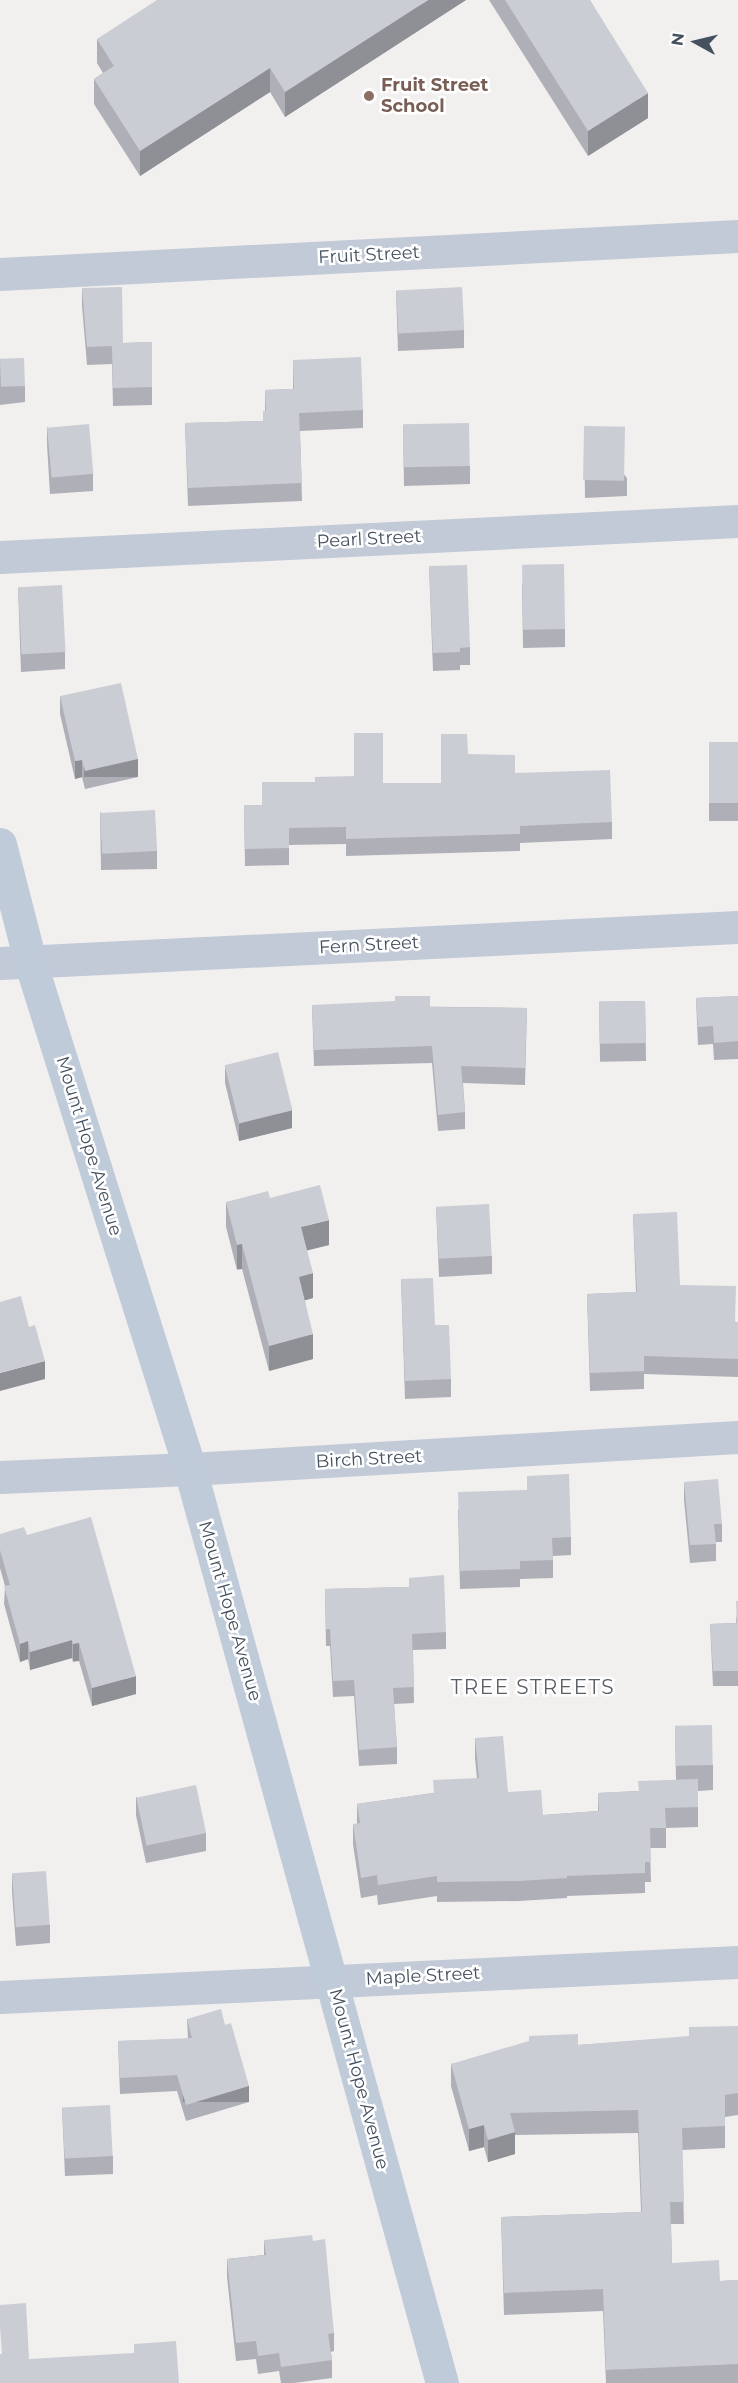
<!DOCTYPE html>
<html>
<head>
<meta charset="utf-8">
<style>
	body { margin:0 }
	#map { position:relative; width:738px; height:2383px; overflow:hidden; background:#f2efef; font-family:Montserrat,sans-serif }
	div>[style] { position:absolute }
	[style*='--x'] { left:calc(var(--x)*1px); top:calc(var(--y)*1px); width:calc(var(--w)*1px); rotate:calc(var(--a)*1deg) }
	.street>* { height:33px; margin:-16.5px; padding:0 16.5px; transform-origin:16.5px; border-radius:16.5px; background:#c1cad6 }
	.secondary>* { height:33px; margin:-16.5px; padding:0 16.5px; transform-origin:16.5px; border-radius:16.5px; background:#c0cbda }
	.wall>* { inset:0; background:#afb0b7; transform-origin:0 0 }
	.shaded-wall>* { inset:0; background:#8e9095; transform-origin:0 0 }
	.building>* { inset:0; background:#cbcdd5; transform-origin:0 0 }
	.dots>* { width:16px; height:16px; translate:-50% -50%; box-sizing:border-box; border:3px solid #fff; border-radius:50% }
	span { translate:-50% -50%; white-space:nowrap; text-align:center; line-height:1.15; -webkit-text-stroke:5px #fff; paint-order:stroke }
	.education-label { font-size:18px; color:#785e54; font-weight:700 }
	.left { translate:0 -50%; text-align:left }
	.street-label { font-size:18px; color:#45515f }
	.neighbourhood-label { font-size:20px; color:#5b5f65; letter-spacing:1.5px }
	.north { position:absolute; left:666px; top:12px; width:60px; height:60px; -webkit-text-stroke:4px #fff; paint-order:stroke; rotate:278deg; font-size:16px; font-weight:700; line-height:24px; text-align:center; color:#45515f }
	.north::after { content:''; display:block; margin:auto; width:21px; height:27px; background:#45515f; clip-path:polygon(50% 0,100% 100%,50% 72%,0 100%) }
</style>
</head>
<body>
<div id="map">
	<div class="street">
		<div style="--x:0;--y:274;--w:739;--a:-2.95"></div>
		<div style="--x:0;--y:557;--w:739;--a:-2.79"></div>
		<div style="--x:0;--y:963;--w:739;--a:-2.79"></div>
		<div style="--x:0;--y:1477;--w:190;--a:-2.4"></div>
		<div style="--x:190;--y:1469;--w:549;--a:-3.34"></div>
		<div style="--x:0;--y:1997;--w:739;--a:-2.72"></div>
	</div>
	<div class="secondary">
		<div style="--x:0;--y:844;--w:121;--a:75.6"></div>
		<div style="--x:30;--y:961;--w:533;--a:72.52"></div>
		<div style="--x:190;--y:1469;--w:948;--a:74.59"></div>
	</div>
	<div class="wall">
		<div style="clip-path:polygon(466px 0,285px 117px,270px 92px,140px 176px,94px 104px,94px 79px,103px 73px,97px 63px,97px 39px)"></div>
		<div style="clip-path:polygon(489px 0,590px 0,648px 118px,588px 156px)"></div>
		<div style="clip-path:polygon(82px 288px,123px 343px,152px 342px,152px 405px,113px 406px,112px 364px,87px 365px,82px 306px)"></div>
		<div style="clip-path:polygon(396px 291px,464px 330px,464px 348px,398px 351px)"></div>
		<div style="clip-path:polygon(0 359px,25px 386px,25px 402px,0 405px)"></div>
		<div style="clip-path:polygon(293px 360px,363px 410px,363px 428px,300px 431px,302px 501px,188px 506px,185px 423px,263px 421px,265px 411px,265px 390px,293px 389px)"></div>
		<div style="clip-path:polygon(403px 426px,470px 466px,470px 484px,404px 486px)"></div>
		<div style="clip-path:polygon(584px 426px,627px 478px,627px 496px,585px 498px)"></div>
		<div style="clip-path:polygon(47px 427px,93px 474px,93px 491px,50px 494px,47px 445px)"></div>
		<div style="clip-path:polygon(429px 566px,470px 647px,470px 665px,460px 665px,460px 670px,433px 671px)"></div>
		<div style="clip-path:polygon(522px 583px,565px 629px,565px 647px,523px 648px)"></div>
		<div style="clip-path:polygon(18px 587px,65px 652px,65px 669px,21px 672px)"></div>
		<div style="clip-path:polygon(60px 696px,138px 777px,85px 789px,82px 777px,75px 779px,60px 714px)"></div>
		<div style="left:738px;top:742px;width:79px;height:29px;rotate:90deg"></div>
		<div style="clip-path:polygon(468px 754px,515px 773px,612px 822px,612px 839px,520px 843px,520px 851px,346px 856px,346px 844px,289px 845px,289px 865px,245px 866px,244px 805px,262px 805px,315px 782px,383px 783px,441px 783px)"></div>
		<div style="clip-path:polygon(100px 812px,157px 851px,157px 869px,101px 870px)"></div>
		<div style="clip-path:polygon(738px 996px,738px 1059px,714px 1060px,713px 1044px,698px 1045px,696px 998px)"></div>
		<div style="left:645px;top:1001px;width:60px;height:46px;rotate:89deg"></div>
		<div style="clip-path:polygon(312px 1005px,527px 1008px,525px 1085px,463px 1083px,465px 1112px,465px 1129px,438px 1131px,432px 1063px,314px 1066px)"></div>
		<div style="clip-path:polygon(225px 1065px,292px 1128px,239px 1141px,225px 1083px)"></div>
		<div style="clip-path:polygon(270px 1198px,329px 1245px,307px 1250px,313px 1298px,305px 1300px,313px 1359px,269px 1371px,242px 1269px,237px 1270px,226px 1227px,226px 1202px)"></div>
		<div style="clip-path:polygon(436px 1207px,492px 1256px,492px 1274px,439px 1277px)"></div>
		<div style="clip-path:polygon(633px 1214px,680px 1285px,736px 1322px,738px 1322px,738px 1377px,644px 1374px,644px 1389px,590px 1391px,587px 1294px,636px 1292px)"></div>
		<div style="clip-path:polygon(401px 1279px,435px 1325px,451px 1379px,451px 1397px,405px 1399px)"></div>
		<div style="clip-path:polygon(527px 1476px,571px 1537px,571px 1555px,553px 1556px,553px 1578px,520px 1579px,520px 1587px,460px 1589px,458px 1510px,527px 1490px)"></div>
		<div style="clip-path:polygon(684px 1482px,722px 1524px,722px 1542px,716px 1542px,716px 1561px,690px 1563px,684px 1500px)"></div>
		<div style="clip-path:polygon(0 1534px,27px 1535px,136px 1694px,92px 1706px,79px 1661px,73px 1662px,72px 1658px,30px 1670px,28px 1659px,20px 1662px,4px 1604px,5px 1586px,0 1568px)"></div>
		<div style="clip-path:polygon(409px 1578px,446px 1632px,446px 1649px,413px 1650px,414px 1703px,394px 1704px,397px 1747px,397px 1764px,359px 1766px,354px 1696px,333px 1697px,330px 1646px,326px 1646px,325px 1589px,409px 1587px)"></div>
		<div style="clip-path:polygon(738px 1601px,738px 1686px,713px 1686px,710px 1624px,736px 1623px)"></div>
		<div style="clip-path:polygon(675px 1726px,713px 1765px,713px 1790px,698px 1791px,698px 1827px,666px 1828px,666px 1848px,650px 1848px,651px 1882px,645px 1882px,645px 1893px,567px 1896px,567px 1898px,519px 1901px,437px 1902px,437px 1896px,378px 1905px,377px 1895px,361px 1898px,353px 1844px,353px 1824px,357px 1824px,357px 1804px,433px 1793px,477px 1779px,475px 1758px,475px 1738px,508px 1792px,543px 1815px,598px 1811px,598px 1793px,638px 1791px,676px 1780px)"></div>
		<div style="clip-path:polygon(136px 1797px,206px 1833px,206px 1851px,146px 1863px,136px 1815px)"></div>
		<div style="clip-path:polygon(12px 1874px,50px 1925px,50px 1943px,16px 1946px,12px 1892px)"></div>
		<div style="clip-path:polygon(187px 2019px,225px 2025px,249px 2102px,186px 2121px,177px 2091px,120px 2094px,118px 2041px,188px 2039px)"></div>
		<div style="clip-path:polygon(738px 2026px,738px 2115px,725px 2117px,725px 2148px,682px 2150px,684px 2224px,671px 2224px,672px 2263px,720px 2281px,738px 2280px,738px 2383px,606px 2383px,603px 2311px,504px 2315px,501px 2217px,641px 2212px,638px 2133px,515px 2135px,515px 2154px,488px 2162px,484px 2147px,469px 2151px,451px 2086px,451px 2064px,578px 2045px,689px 2037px)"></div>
		<div style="clip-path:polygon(62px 2108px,113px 2156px,113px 2174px,65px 2176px)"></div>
		<div style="clip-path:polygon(264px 2240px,334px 2333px,334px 2351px,331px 2352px,332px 2360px,332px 2378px,294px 2383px,281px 2383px,279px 2371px,258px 2374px,256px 2359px,236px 2361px,227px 2277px,227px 2259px,264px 2255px)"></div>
	</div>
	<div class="shaded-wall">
		<div style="clip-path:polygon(428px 0,466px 0,285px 117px,285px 92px)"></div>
		<div style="clip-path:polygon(270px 68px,270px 92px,140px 176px,140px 151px)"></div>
		<div style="clip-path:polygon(648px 93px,648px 118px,588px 156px,588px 131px)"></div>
		<div style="left:138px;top:759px;width:18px;height:54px;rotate:90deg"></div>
		<div style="clip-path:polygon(82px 760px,82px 777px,75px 779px,75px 761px)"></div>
		<div style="clip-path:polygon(292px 1110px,292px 1128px,239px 1141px,239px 1123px)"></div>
		<div style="clip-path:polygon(329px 1220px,329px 1245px,301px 1252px,301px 1227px)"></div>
		<div style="left:242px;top:1244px;width:25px;height:5px;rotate:90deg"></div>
		<div style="clip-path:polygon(313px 1273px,313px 1298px,299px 1302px,299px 1277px)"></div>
		<div style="clip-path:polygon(313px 1334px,313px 1359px,269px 1371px,269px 1346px)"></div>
		<div style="clip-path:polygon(45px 1361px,45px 1379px,0 1391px,0 1373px)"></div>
		<div style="clip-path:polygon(72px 1640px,72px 1658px,30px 1670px,30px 1652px)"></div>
		<div style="clip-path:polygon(28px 1641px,28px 1659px,20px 1662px,20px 1644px)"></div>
		<div style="left:79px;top:1643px;width:18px;height:6px;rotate:90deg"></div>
		<div style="clip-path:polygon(136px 1676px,136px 1694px,92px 1706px,92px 1688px)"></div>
		<div style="left:249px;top:2086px;width:16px;height:66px;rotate:90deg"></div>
		<div style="clip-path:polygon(484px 2125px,484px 2147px,469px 2151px,469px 2129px)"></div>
		<div style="clip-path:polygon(515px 2132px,515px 2154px,488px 2162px,488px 2140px)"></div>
	</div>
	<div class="building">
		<div style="clip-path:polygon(157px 0,428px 0,285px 92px,270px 68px,140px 151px,94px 79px,114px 66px,97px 39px)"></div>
		<div style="clip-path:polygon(505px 0,590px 0,648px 93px,588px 131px)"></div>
		<div style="clip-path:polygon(122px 287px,123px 343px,152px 342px,152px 387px,113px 388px,112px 346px,87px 347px,82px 288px)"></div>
		<div style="left:462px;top:287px;width:43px;height:66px;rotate:87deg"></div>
		<div style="clip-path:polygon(361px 357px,363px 410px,299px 413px,302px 483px,188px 488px,185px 423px,263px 421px,263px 411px,266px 411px,265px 390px,294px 389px,293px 360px)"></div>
		<div style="left:24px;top:358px;width:28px;height:24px;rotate:88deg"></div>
		<div style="left:469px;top:423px;width:43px;height:66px;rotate:89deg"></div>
		<div style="left:89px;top:424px;width:50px;height:42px;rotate:85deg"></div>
		<div style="left:584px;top:426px;width:41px;height:54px;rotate:1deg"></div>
		<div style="left:564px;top:564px;width:65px;height:42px;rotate:89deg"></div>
		<div style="clip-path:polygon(467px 565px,470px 647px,460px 648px,460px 652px,433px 653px,429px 566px)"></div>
		<div style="left:62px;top:585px;width:67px;height:44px;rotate:87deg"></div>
		<div style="clip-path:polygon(121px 683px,138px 759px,85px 771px,82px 760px,75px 761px,60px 696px)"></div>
		<div style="clip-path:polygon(354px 733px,383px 733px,383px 783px,441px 783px,441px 734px,467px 734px,468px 754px,515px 755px,515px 773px,610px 770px,612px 822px,520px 826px,520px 834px,346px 839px,346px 827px,289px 828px,289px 848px,245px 849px,244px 805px,262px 805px,262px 782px,315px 782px,315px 777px,354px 776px)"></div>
		<div style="left:738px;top:742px;width:61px;height:29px;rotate:90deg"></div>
		<div style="left:155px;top:810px;width:41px;height:55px;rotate:87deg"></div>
		<div style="clip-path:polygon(395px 996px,430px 996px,430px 1007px,527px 1008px,525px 1068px,461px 1066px,465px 1112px,438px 1115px,432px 1046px,314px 1050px,312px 1005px,395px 1001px)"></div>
		<div style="clip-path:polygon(738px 996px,738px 1041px,714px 1043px,713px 1026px,698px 1027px,696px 998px)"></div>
		<div style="left:645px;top:1001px;width:42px;height:46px;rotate:89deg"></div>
		<div style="left:278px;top:1052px;width:60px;height:55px;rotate:76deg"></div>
		<div style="clip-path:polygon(320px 1185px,329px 1220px,301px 1227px,313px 1273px,299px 1277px,313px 1334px,269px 1346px,242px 1244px,237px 1245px,226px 1202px,268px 1191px,270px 1198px)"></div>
		<div style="left:489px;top:1204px;width:52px;height:53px;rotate:87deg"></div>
		<div style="clip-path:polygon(677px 1212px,680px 1285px,736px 1286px,735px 1322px,738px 1322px,738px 1359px,644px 1356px,644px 1371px,590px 1373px,587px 1294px,637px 1292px,633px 1214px)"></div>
		<div style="clip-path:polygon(433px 1278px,435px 1325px,449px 1325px,451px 1379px,405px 1381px,401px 1279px)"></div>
		<div style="clip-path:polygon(21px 1296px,29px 1327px,35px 1325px,45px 1361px,0 1373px,0 1302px)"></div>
		<div style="clip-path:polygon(569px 1474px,571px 1537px,552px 1538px,553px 1560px,520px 1561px,520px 1569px,460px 1571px,458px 1492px,527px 1490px,527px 1476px)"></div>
		<div style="clip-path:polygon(718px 1479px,722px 1524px,714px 1524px,716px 1544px,690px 1545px,684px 1482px)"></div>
		<div style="clip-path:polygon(91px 1517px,136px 1676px,92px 1688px,79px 1643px,73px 1644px,72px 1640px,30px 1652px,28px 1641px,20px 1644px,4px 1586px,10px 1585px,0 1550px,0 1534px,24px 1527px,27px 1535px)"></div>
		<div style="clip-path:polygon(444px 1575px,446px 1632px,412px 1634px,414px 1687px,393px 1688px,397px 1747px,359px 1750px,354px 1680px,333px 1681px,330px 1629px,326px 1629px,325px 1589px,409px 1587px,409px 1578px)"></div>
		<div style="clip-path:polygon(736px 1601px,738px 1601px,738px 1671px,713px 1671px,710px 1624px,737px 1623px)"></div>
		<div style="left:712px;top:1725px;width:40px;height:37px;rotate:89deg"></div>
		<div style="clip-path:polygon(503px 1736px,508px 1792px,541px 1790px,543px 1815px,599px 1811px,598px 1793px,639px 1791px,638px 1781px,698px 1779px,698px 1807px,665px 1808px,666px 1828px,650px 1828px,651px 1862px,645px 1862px,645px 1873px,567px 1876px,567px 1878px,519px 1881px,437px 1882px,437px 1876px,378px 1885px,377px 1875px,361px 1878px,353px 1824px,360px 1823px,357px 1804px,434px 1793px,433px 1780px,479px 1778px,475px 1738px)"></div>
		<div style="left:196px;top:1785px;width:49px;height:61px;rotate:78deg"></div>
		<div style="left:46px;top:1871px;width:54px;height:34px;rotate:86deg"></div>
		<div style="clip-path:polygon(221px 2009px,225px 2025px,231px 2023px,249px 2086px,186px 2105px,177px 2075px,120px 2078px,118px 2041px,192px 2038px,187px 2019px)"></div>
		<div style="clip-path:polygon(738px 2026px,738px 2093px,725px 2095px,725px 2126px,682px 2128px,684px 2202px,670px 2202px,672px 2263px,719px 2260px,720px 2281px,738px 2280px,738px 2364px,606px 2370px,603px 2289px,504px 2293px,501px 2217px,642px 2212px,638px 2110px,510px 2113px,515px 2132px,488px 2140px,484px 2125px,469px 2129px,451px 2064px,529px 2041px,529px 2036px,578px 2034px,578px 2045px,689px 2036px,689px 2027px)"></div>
		<div style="left:110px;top:2105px;width:51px;height:48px;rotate:87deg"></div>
		<div style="clip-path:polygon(312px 2235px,313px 2241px,325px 2239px,334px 2333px,328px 2334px,332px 2360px,281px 2367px,279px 2353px,258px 2356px,256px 2341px,236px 2343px,227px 2259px,266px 2255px,264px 2240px)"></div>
		<div style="clip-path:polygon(26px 2303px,29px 2359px,134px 2353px,134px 2344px,176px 2341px,179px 2383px,0 2383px,0 2354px,2px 2354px,0 2327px,0 2305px)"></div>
	</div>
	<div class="dots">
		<div style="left:369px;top:96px;background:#8d6e63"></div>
	</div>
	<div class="education-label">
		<span class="left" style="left:381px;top:96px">Fruit Street<br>School</span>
	</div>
	<div class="street-label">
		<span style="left:369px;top:255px;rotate:-3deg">Fruit Street</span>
		<span style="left:369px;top:539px;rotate:-3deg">Pearl Street</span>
		<span style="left:369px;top:945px;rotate:-3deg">Fern Street</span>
		<span style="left:89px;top:1146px;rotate:73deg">Mount Hope Avenue</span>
		<span style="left:369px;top:1459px;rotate:-3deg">Birch Street</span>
		<span style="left:230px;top:1611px;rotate:74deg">Mount Hope Avenue</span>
		<span style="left:423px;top:1976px;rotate:-3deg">Maple Street</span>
		<span style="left:359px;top:2079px;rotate:75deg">Mount Hope Avenue</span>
	</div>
	<div class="neighbourhood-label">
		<span style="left:533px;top:1687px">TREE STREETS</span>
	</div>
	<div class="north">N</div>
</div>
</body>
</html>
